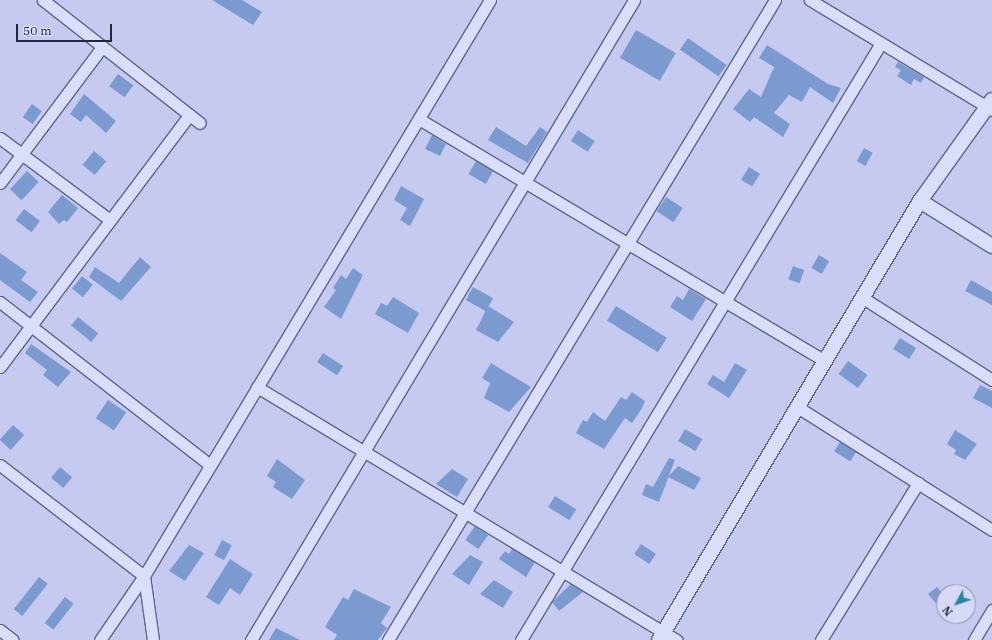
<!DOCTYPE html>
<html>
<head>
<meta charset="utf-8">
<style>
	body { margin:0 }
	#map { position:relative; width:992px; height:640px; overflow:hidden; background:#c7caf0; font-family:"IBM Plex Serif",serif }
	div>[style] { position:absolute }
	[style*='--x'] { left:calc(var(--x)*1px); top:calc(var(--y)*1px); width:calc(var(--w)*1px); rotate:calc(var(--a)*1deg) }
	.building>* { inset:0; background:#7b9bd0; transform-origin:0 0 }
	.roads { filter:drop-shadow(1px 0 #5b688d) drop-shadow(-1px 0 #5b688d) drop-shadow(0 1px #5b688d) drop-shadow(0 -1px #5b688d) }
	.minor>* { height:11px; margin:-5.5px; padding:0 5.5px; transform-origin:5.5px; border-radius:5.5px; background:#dbdefa }
	.tertiary>* { height:14px; margin:-7px; padding:0 7px; transform-origin:7px; border-radius:7px; background:#dbdefa }
	span { translate:-50% -50%; white-space:nowrap; text-align:center; line-height:1.15; -webkit-text-stroke:3.5px #d7d9f7; paint-order:stroke }
	.north { position:absolute; left:936px; top:584px; width:40px; height:40px; box-sizing:border-box; background:#d7d9f7; border:1px solid #8d92ad; border-radius:50%; rotate:230deg; font-size:11px; font-weight:700; line-height:16px; text-align:center; color:#1f283d }
	.north::after { content:''; display:block; margin:auto; width:14px; height:18px; background:#28879f; clip-path:polygon(50% 0,100% 100%,50% 72%,0 100%) }
	.scale { position:absolute; left:16px; top:24px; width:96px; height:18px; box-sizing:border-box; border:2px solid #1f283d; border-top:0; padding-left:5px; font-size:12px; line-height:14px; white-space:nowrap; color:#1f283d; -webkit-text-stroke:3px #d7d9f7; paint-order:stroke }
</style>
</head>
<body>
<div id="map">
	<div class="building">
		<div style="clip-path:polygon(212px 0,242px 0,262px 12px,253px 25px)"></div>
		<div style="left:636px;top:30px;width:46px;height:32px;rotate:30deg"></div>
		<div style="left:688px;top:38px;width:47px;height:14px;rotate:35deg"></div>
		<div style="clip-path:polygon(767px 45px,828px 84px,841px 88px,833px 103px,810px 87px,802px 102px,789px 95px,774px 113px,790px 124px,783px 137px,754px 117px,750px 122px,733px 109px,749px 89px,761px 97px,774px 67px,759px 58px)"></div>
		<div style="clip-path:polygon(898px 62px,924px 77px,921px 83px,914px 79px,911px 85px,897px 76px,901px 70px,895px 67px)"></div>
		<div style="left:118px;top:74px;width:19px;height:15px;rotate:36deg"></div>
		<div style="clip-path:polygon(84px 94px,116px 121px,106px 133px,86px 115px,81px 122px,70px 114px)"></div>
		<div style="left:32px;top:104px;width:12px;height:16px;rotate:35deg"></div>
		<div style="clip-path:polygon(496px 127px,526px 146px,540px 127px,547px 132px,528px 163px,488px 140px)"></div>
		<div style="left:578px;top:130px;width:20px;height:13px;rotate:33deg"></div>
		<div style="clip-path:polygon(432px 135px,446px 144px,440px 156px,425px 149px)"></div>
		<div style="left:864px;top:148px;width:10px;height:15px;rotate:29deg"></div>
		<div style="left:94px;top:151px;width:16px;height:18px;rotate:40deg"></div>
		<div style="left:476px;top:161px;width:20px;height:15px;rotate:30deg"></div>
		<div style="left:749px;top:167px;width:13px;height:15px;rotate:32deg"></div>
		<div style="left:27px;top:171px;width:16px;height:25px;rotate:43deg"></div>
		<div style="clip-path:polygon(401px 186px,424px 199px,410px 226px,400px 220px,407px 208px,394px 200px)"></div>
		<div style="clip-path:polygon(62px 195px,78px 208px,67px 222px,64px 220px,59px 224px,48px 212px)"></div>
		<div style="left:666px;top:197px;width:20px;height:17px;rotate:33deg"></div>
		<div style="left:24px;top:209px;width:20px;height:14px;rotate:37deg"></div>
		<div style="clip-path:polygon(0 253px,27px 272px,21px 280px,38px 292px,30px 302px,0 280px)"></div>
		<div style="left:819px;top:255px;width:12px;height:15px;rotate:31deg"></div>
		<div style="clip-path:polygon(140px 257px,151px 267px,121px 301px,89px 277px,95px 267px,119px 283px)"></div>
		<div style="left:793px;top:266px;width:12px;height:14px;rotate:20deg"></div>
		<div style="clip-path:polygon(353px 268px,363px 275px,341px 319px,324px 307px,336px 290px,333px 288px,341px 275px,346px 279px)"></div>
		<div style="left:82px;top:276px;width:14px;height:16px;rotate:39deg"></div>
		<div style="clip-path:polygon(971px 280px,992px 292px,992px 305px,965px 291px)"></div>
		<div style="left:473px;top:287px;width:23px;height:15px;rotate:29deg"></div>
		<div style="clip-path:polygon(689px 289px,706px 299px,692px 321px,670px 307px,677px 296px,683px 300px)"></div>
		<div style="clip-path:polygon(393px 297px,419px 313px,408px 333px,375px 314px,381px 303px,387px 306px)"></div>
		<div style="clip-path:polygon(488px 306px,514px 322px,498px 342px,476px 330px)"></div>
		<div style="left:616px;top:306px;width:60px;height:17px;rotate:32deg"></div>
		<div style="left:78px;top:317px;width:26px;height:11px;rotate:39deg"></div>
		<div style="left:900px;top:338px;width:19px;height:13px;rotate:32deg"></div>
		<div style="clip-path:polygon(31px 344px,71px 372px,58px 387px,43px 375px,47px 370px,25px 353px)"></div>
		<div style="left:323px;top:353px;width:24px;height:11px;rotate:33deg"></div>
		<div style="left:848px;top:361px;width:24px;height:16px;rotate:36deg"></div>
		<div style="clip-path:polygon(491px 363px,531px 387px,509px 412px,484px 398px,490px 383px,482px 378px)"></div>
		<div style="clip-path:polygon(735px 363px,747px 370px,729px 398px,707px 384px,713px 375px,724px 382px)"></div>
		<div style="clip-path:polygon(980px 385px,992px 391px,992px 408px,973px 398px)"></div>
		<div style="clip-path:polygon(632px 392px,645px 401px,641px 410px,632px 423px,625px 418px,604px 449px,576px 433px,583px 420px,587px 422px,593px 412px,605px 421px,621px 397px,626px 400px)"></div>
		<div style="left:108px;top:400px;width:22px;height:22px;rotate:34deg"></div>
		<div style="left:13px;top:425px;width:15px;height:20px;rotate:42deg"></div>
		<div style="left:685px;top:429px;width:20px;height:14px;rotate:30deg"></div>
		<div style="clip-path:polygon(955px 430px,977px 444px,965px 460px,954px 454px,956px 450px,947px 444px)"></div>
		<div style="left:840px;top:442px;width:19px;height:11px;rotate:32deg"></div>
		<div style="clip-path:polygon(669px 458px,675px 460px,659px 502px,642px 495px,646px 484px,653px 487px)"></div>
		<div style="clip-path:polygon(277px 459px,305px 480px,292px 499px,273px 487px,276px 482px,267px 476px)"></div>
		<div style="clip-path:polygon(678px 466px,701px 478px,694px 490px,668px 477px)"></div>
		<div style="left:60px;top:467px;width:16px;height:14px;rotate:40deg"></div>
		<div style="clip-path:polygon(452px 469px,468px 479px,457px 497px,436px 484px)"></div>
		<div style="left:555px;top:496px;width:25px;height:13px;rotate:32deg"></div>
		<div style="left:475px;top:526px;width:16px;height:17px;rotate:35deg"></div>
		<div style="left:222px;top:540px;width:11px;height:17px;rotate:27deg"></div>
		<div style="left:641px;top:544px;width:18px;height:12px;rotate:34deg"></div>
		<div style="clip-path:polygon(189px 545px,204px 553px,185px 581px,169px 571px)"></div>
		<div style="clip-path:polygon(512px 549px,535px 562px,526px 577px,499px 559px,505px 551px,509px 554px)"></div>
		<div style="clip-path:polygon(470px 555px,483px 562px,469px 585px,452px 574px)"></div>
		<div style="clip-path:polygon(230px 559px,253px 574px,240px 595px,230px 588px,219px 605px,206px 597px)"></div>
		<div style="left:39px;top:577px;width:11px;height:41px;rotate:38deg"></div>
		<div style="clip-path:polygon(494px 580px,513px 592px,503px 608px,480px 594px)"></div>
		<div style="clip-path:polygon(571px 584px,583px 592px,559px 611px,552px 602px)"></div>
		<div style="clip-path:polygon(937px 587px,944px 595px,944px 613px,928px 594px)"></div>
		<div style="clip-path:polygon(354px 589px,391px 607px,381px 623px,387px 628px,378px 640px,334px 640px,337px 635px,325px 627px,343px 597px,348px 600px)"></div>
		<div style="left:65px;top:597px;width:11px;height:33px;rotate:38deg"></div>
		<div style="clip-path:polygon(276px 628px,300px 640px,269px 640px)"></div>
	</div>
	<div class="roads">
		<div class="minor">
			<div style="--x:43;--y:0;--w:199;--a:38.1"></div>
			<div style="--x:810;--y:0;--w:213;--a:31.1"></div>
			<div style="--x:419;--y:119;--w:473;--a:30.8"></div>
			<div style="--x:0;--y:138;--w:137;--a:36.7"></div>
			<div style="--x:0;--y:183;--w:170;--a:-53.1"></div>
			<div style="--x:863;--y:298;--w:153;--a:32.4"></div>
			<div style="--x:0;--y:302;--w:266;--a:37.8"></div>
			<div style="--x:0;--y:367;--w:315;--a:-53.1"></div>
			<div style="--x:257;--y:387;--w:490;--a:31.1"></div>
			<div style="--x:799;--y:408;--w:228;--a:32.3"></div>
			<div style="--x:0;--y:465;--w:182;--a:37.6"></div>
			<div style="--x:144;--y:576;--w:65;--a:82"></div>
			<div style="--x:0;--y:630;--w:16;--a:38"></div>
			<div style="--x:100;--y:640;--w:78;--a:-55.5"></div>
			<div style="--x:144;--y:576;--w:672;--a:-59.01"></div>
			<div style="--x:251;--y:640;--w:746;--a:-59.1"></div>
			<div style="--x:388;--y:640;--w:748;--a:-58.84"></div>
			<div style="--x:521;--y:640;--w:697;--a:-58.91"></div>
			<div style="--x:821;--y:640;--w:185;--a:-58.3"></div>
			<div style="--x:974;--y:640;--w:35;--a:-59"></div>
		</div>
		<div class="tertiary">
			<div style="--x:920;--y:201;--w:85;--a:32"></div>
			<div style="--x:659;--y:640;--w:511;--a:-59.27"></div>
			<div style="--x:920;--y:201;--w:124;--a:-54.5"></div>
		</div>
	</div>
	<div class="north">N</div>
	<div class="scale">50 m</div>
</div>
</body>
</html>
